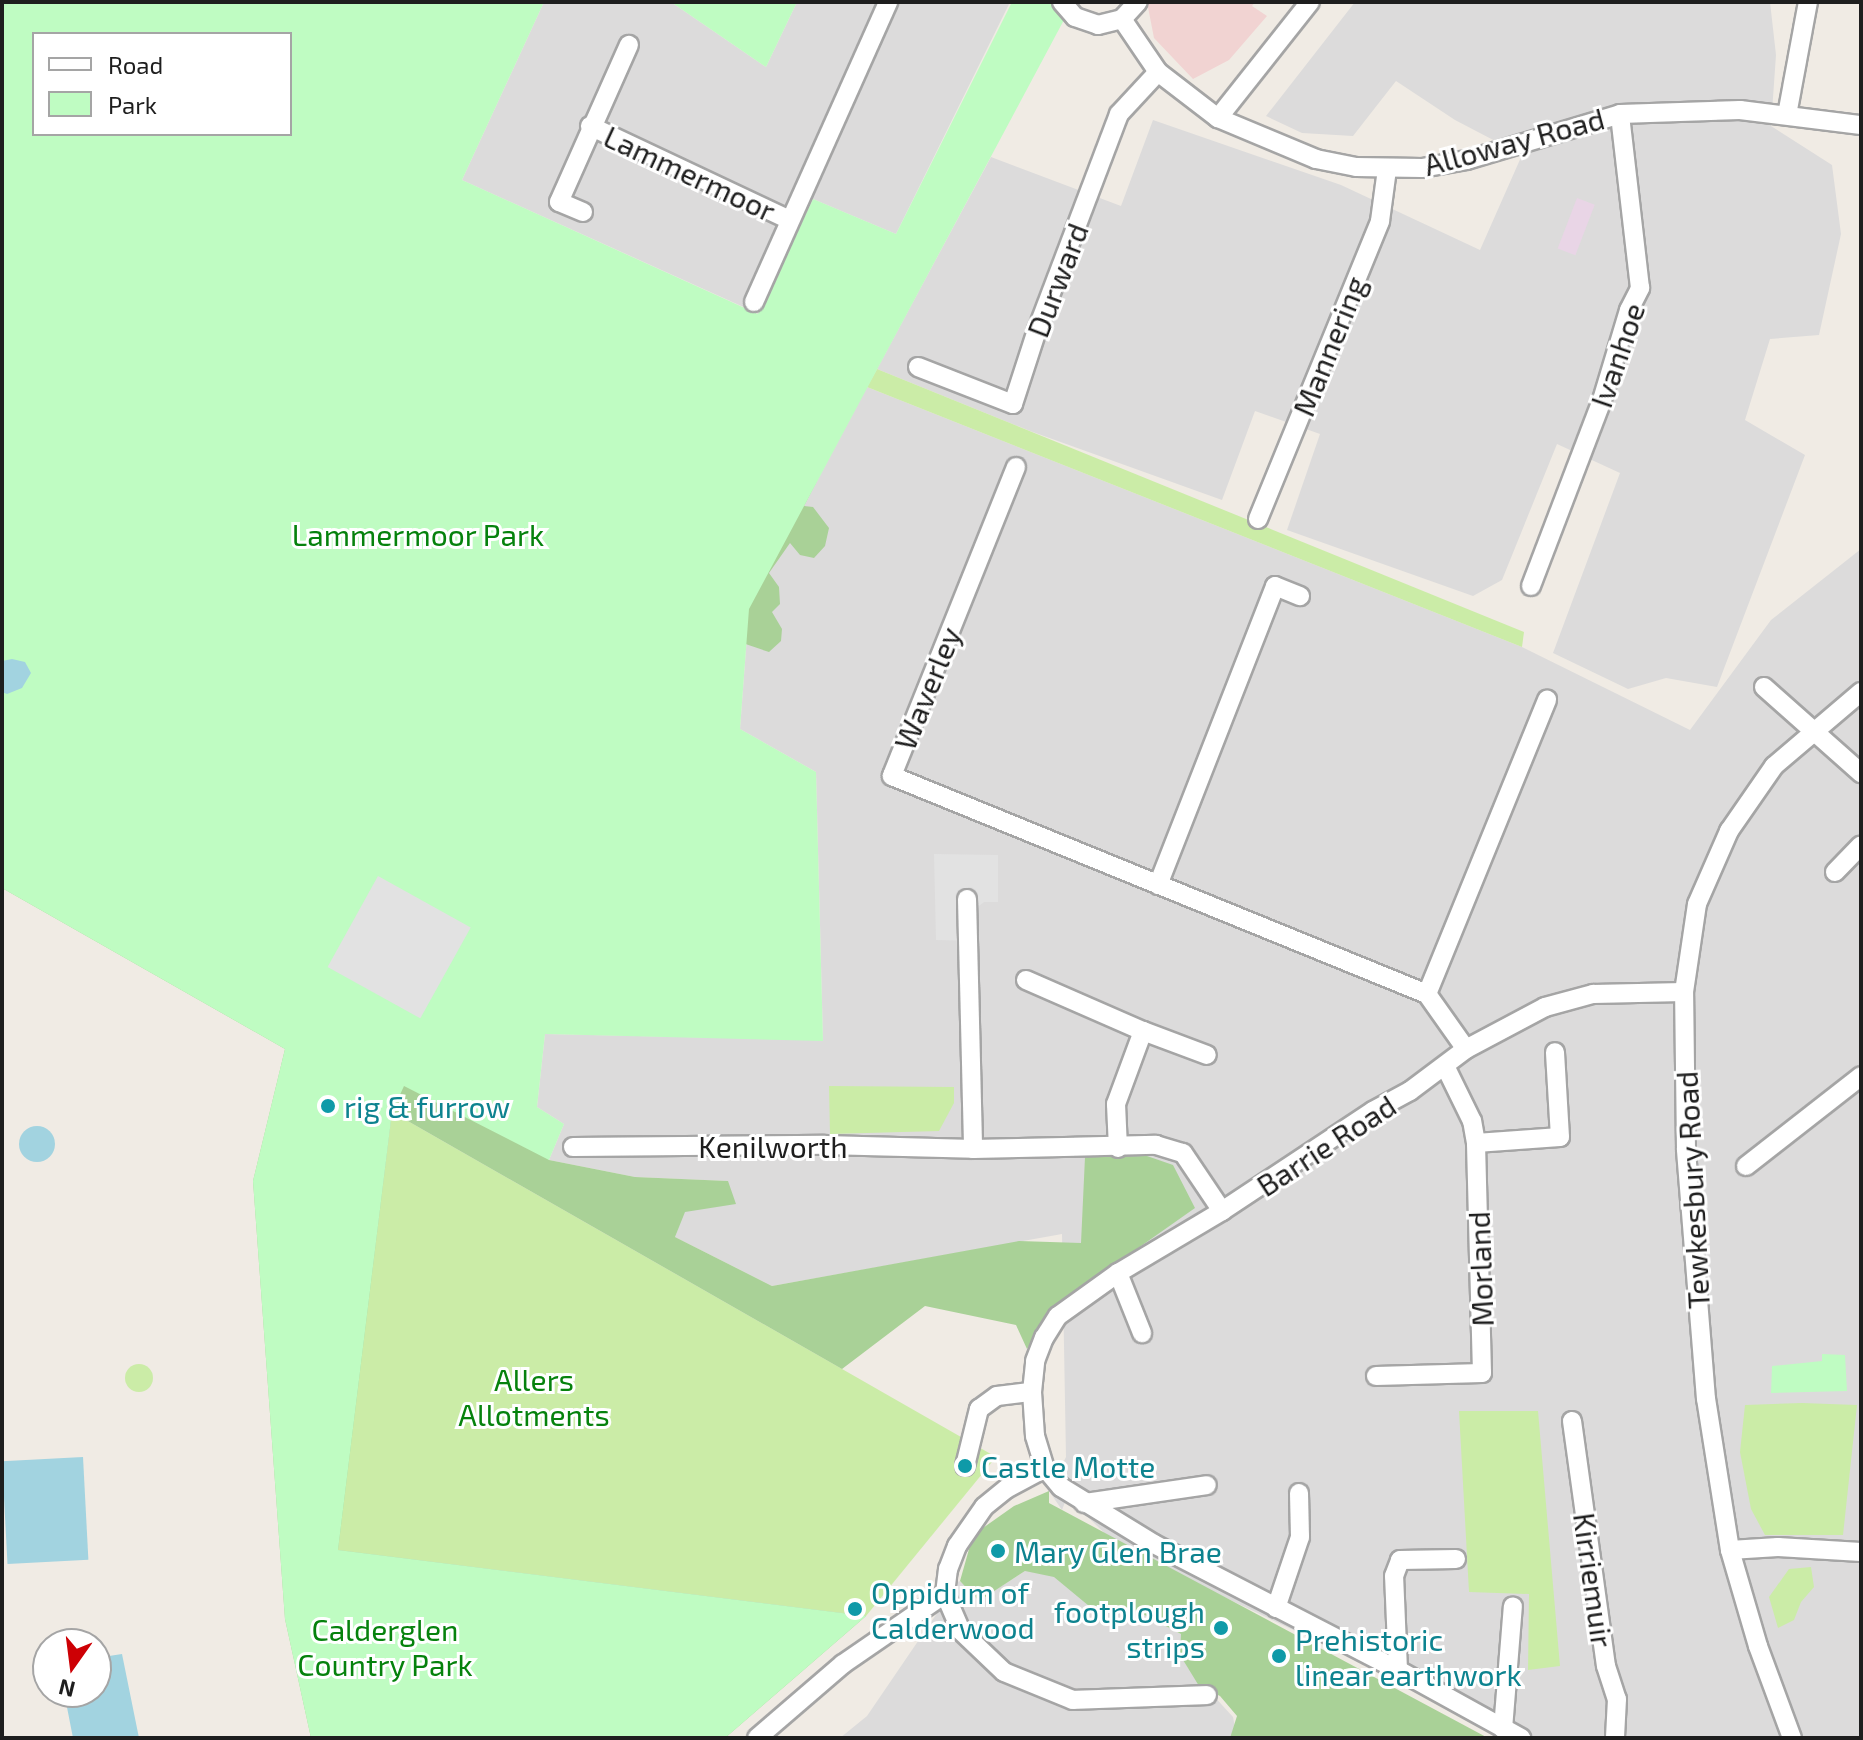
<!DOCTYPE html>
<html>
<head>
<meta charset="utf-8">
<style>
	body { margin:0 }
	#map { position:relative; width:1863px; height:1740px; overflow:hidden; background:#f0ebe4; font-family:"Exo 2",sans-serif }
	div>[style] { position:absolute }
	[style*='--x'] { left:calc(var(--x)*1px); top:calc(var(--y)*1px); width:calc(var(--w)*1px); rotate:calc(var(--a)*1deg) }
	.residential>* { inset:0; background:#dcdbdb }
	.commercial>* { inset:0; background:#f1d3d2 }
	.industrial>* { inset:0; background:#e9d5e6; transform-origin:0 0 }
	.grass>* { inset:0; background:#cbeca7 }
	.round { border-radius:50% }
	.forest>* { inset:0; background:#a9d197 }
	.park>* { inset:0; background:#bffcc2 }
	.parking>* { inset:0; background:#e2e2e2; transform-origin:0 0 }
	.water>* { inset:0; background:#a2d3e0; transform-origin:0 0 }
	.roads { filter:drop-shadow(2px 0 #a5a5a5) drop-shadow(-2px 0 #a5a5a5) drop-shadow(0 2px #a5a5a5) drop-shadow(0 -2px #a5a5a5) }
	.street>* { height:18px; margin:-9px; padding:0 9px; transform-origin:9px; border-radius:9px; background:#fff }
	.dots>* { width:22px; height:22px; translate:-50% -50%; box-sizing:border-box; border:4px solid #fff; border-radius:50% }
	span { translate:-50% -50%; white-space:nowrap; text-align:center; line-height:1.15; -webkit-text-stroke:6px #fff; paint-order:stroke }
	.street-label { font-size:30px; color:#1e1e1e }
	.park-label { font-size:30px; color:#06820d }
	.culture-label { font-size:30px; color:#0d838f }
	.left { translate:0 -50%; text-align:left }
	.right { translate:-100% -50%; text-align:right }
	.frame { position:absolute; inset:0; border:4px solid #1e1e1e; pointer-events:none }
	.legend { position:absolute; left:32px; top:32px; width:260px; height:104px; box-sizing:border-box; background:#fff; border:2px solid #a5a5a5; margin:0; padding:10px 14px; list-style:none; font-size:24px; color:#1e1e1e }
	.legend li { display:flex; align-items:center; gap:16px; height:40px }
	.legend b { width:40px; border:2px solid #a5a5a5 }
	.north { position:absolute; left:32px; top:1628px; width:80px; height:80px; box-sizing:border-box; background:#fff; border:2px solid #a5a5a5; border-radius:50%; rotate:194deg; font-size:22px; font-weight:700; line-height:32px; text-align:center; color:#1e1e1e }
	.north::after { content:''; display:block; margin:auto; width:28px; height:36px; background:#cd0005; clip-path:polygon(50% 0,100% 100%,50% 72%,0 100%) }
</style>
</head>
<body>
<div id="map">
	<div class="residential">
		<div style="clip-path:polygon(544px 2px,671px 2px,766px 67px,797px 2px,1010px 2px,896px 234px,813px 199px,759px 314px,462px 180px)"></div>
		<div style="clip-path:polygon(1355px 2px,1770px 2px,1776px 55px,1771px 126px,1832px 165px,1841px 234px,1819px 335px,1770px 339px,1745px 420px,1805px 455px,1717px 687px,1666px 678px,1628px 689px,1553px 653px,1620px 473px,1557px 444px,1502px 580px,1473px 596px,1287px 530px,1320px 434px,1255px 411px,1222px 500px,1030px 431px,877px 369px,991px 157px,1121px 206px,1153px 120px,1341px 185px,1480px 250px,1522px 155px,1455px 120px,1396px 81px,1353px 136px,1302px 133px,1266px 116px)"></div>
		<div style="clip-path:polygon(867px 387px,1522px 647px,1690px 730px,1771px 620px,1861px 549px,1861px 1738px,1522px 1738px,1120px 1548px,1067px 1497px,1062px 1510px,1049px 1491px,1066px 1457px,1062px 1234px,772px 1286px,675px 1237px,684px 1212px,728px 1181px,635px 1177px,549px 1160px,564px 1124px,537px 1107px,545px 1034px,823px 1040px,816px 772px,740px 729px,749px 609px)"></div>
		<div style="clip-path:polygon(1056px 1570px,1089px 1606px,1133px 1609px,1181px 1634px,1188px 1668px,1233px 1717px,1237px 1738px,840px 1738px,867px 1716px,959px 1581px,983px 1598px,1025px 1571px)"></div>
	</div>
	<div class="commercial">
		<div style="clip-path:polygon(1147px 2px,1255px 2px,1252px 6px,1267px 16px,1229px 60px,1193px 79px,1154px 38px)"></div>
	</div>
	<div class="industrial">
		<div style="left:1577px;top:198px;width:19px;height:54px;rotate:21deg"></div>
	</div>
	<div class="grass">
		<div style="clip-path:polygon(877px 369px,1524px 632px,1522px 647px,867px 387px)"></div>
		<div style="clip-path:polygon(829px 1086px,954px 1087px,954px 1103px,939px 1131px,830px 1134px)"></div>
		<div style="clip-path:polygon(392px 1112px,996px 1457px,866px 1616px,337px 1550px)"></div>
		<div class="round" style="left:125px;top:1364px;width:28px;height:28px"></div>
		<div style="clip-path:polygon(1802px 1403px,1857px 1405px,1843px 1535px,1765px 1535px,1751px 1509px,1740px 1452px,1745px 1405px)"></div>
		<div style="clip-path:polygon(1459px 1411px,1538px 1411px,1560px 1666px,1528px 1670px,1529px 1594px,1469px 1592px)"></div>
		<div style="clip-path:polygon(1811px 1567px,1814px 1587px,1801px 1602px,1794px 1620px,1778px 1628px,1769px 1597px,1789px 1569px)"></div>
	</div>
	<div class="forest">
		<div style="clip-path:polygon(2px 291px,549px 1160px,635px 1177px,728px 1181px,736px 1204px,685px 1212px,675px 1237px,772px 1286px,1019px 1241px,1081px 1243px,1085px 1157px,1147px 1156px,1173px 1165px,1195px 1208px,1097px 1277px,1046px 1319px,1027px 1349px,1016px 1325px,925px 1306px,842px 1369px,392px 1112px,338px 1550px,866px 1616px,725px 1738px,311px 1738px,285px 1619px,253px 1181px,285px 1049px,2px 888px)"></div>
		<div style="clip-path:polygon(817px 481px,804px 506px,813px 507px,829px 528px,825px 546px,814px 558px,800px 555px,790px 543px,769px 573px,779px 587px,780px 604px,772px 612px,782px 629px,781px 641px,769px 652px,704px 630px)"></div>
		<div style="clip-path:polygon(1049px 1491px,1049px 1503px,1488px 1738px,1230px 1738px,1237px 1716px,1220px 1696px,1199px 1686px,1180px 1655px,1181px 1634px,1133px 1609px,1089px 1606px,1054px 1577px,1025px 1571px,979px 1601px,960px 1581px,973px 1535px,1014px 1506px)"></div>
	</div>
	<div class="park">
		<div style="clip-path:polygon(evenodd,2px 2px,544px 2px,462px 180px,758px 314px,813px 199px,896px 234px,1012px 2px,1054px 2px,1065px 18px,749px 609px,740px 729px,816px 772px,823px 1041px,545px 1034px,537px 1107px,564px 1124px,549px 1160px,404px 1086px,392px 1112px,338px 1550px,866px 1616px,725px 1738px,311px 1738px,285px 1619px,253px 1181px,285px 1049px,2px 888px,2px 2px,34px 34px,290px 34px,290px 134px,34px 134px,34px 34px)"></div>
		<div style="clip-path:polygon(671px 2px,797px 2px,766px 67px)"></div>
		<div style="clip-path:polygon(1822px 1354px,1845px 1355px,1847px 1391px,1771px 1393px,1772px 1366px,1822px 1361px)"></div>
	</div>
	<div class="parking">
		<div style="clip-path:polygon(934px 854px,998px 855px,998px 902px,984px 902px,979px 906px,977px 941px,936px 940px)"></div>
		<div style="left:378px;top:876px;width:106px;height:104px;rotate:29deg"></div>
	</div>
	<div class="water">
		<div style="clip-path:polygon(12px 659px,25px 662px,31px 673px,22px 688px,7px 694px,2px 692px,2px 661px)"></div>
		<div class="round" style="left:19px;top:1126px;width:36px;height:36px"></div>
		<div style="left:83px;top:1457px;width:103px;height:81px;rotate:87deg"></div>
		<div style="clip-path:polygon(122px 1654px,139px 1738px,73px 1738px,64px 1692px,96px 1692px,96px 1658px)"></div>
	</div>
	<div class="roads">
		<div class="street">
			<div style="--x:1062;--y:2;--w:20;--a:49"></div>
			<div style="--x:1075;--y:17;--w:24;--a:19"></div>
			<div style="--x:1098;--y:25;--w:25;--a:-14"></div>
			<div style="--x:1122;--y:19;--w:23;--a:-47"></div>
			<div style="--x:1122;--y:19;--w:64;--a:55.8"></div>
			<div style="--x:1158;--y:72;--w:76;--a:37.5"></div>
			<div style="--x:1218;--y:118;--w:106;--a:22.7"></div>
			<div style="--x:1316;--y:159;--w:41;--a:11.3"></div>
			<div style="--x:1356;--y:167;--w:66;--a:0.9"></div>
			<div style="--x:1422;--y:168;--w:46;--a:-10.1"></div>
			<div style="--x:1467;--y:160;--w:160;--a:-16.7"></div>
			<div style="--x:1620;--y:114;--w:120;--a:-1.9"></div>
			<div style="--x:1740;--y:110;--w:122;--a:7.1"></div>
			<div style="--x:1787;--y:115;--w:115;--a:-79.5"></div>
			<div style="--x:1218;--y:118;--w:148;--a:-51.6"></div>
			<div style="--x:590;--y:126;--w:221;--a:25.2"></div>
			<div style="--x:583;--y:212;--w:26;--a:-157"></div>
			<div style="--x:559;--y:202;--w:172;--a:-66"></div>
			<div style="--x:754;--y:302;--w:329;--a:-65.9"></div>
			<div style="--x:918;--y:367;--w:102;--a:21.3"></div>
			<div style="--x:1013;--y:404;--w:78;--a:-72"></div>
			<div style="--x:1037;--y:330;--w:231;--a:-69.2"></div>
			<div style="--x:1119;--y:114;--w:57;--a:-47.1"></div>
			<div style="--x:1016;--y:467;--w:333;--a:111.9"></div>
			<div style="--x:892;--y:776;--w:578;--a:22.17"></div>
			<div style="--x:1427;--y:994;--w:67;--a:54.7"></div>
			<div style="--x:1258;--y:519;--w:322;--a:-67.7"></div>
			<div style="--x:1380;--y:221;--w:52;--a:-82.3"></div>
			<div style="--x:1531;--y:586;--w:199;--a:-69.1"></div>
			<div style="--x:1602;--y:400;--w:94;--a:-73.3"></div>
			<div style="--x:1629;--y:310;--w:25;--a:-63"></div>
			<div style="--x:1640;--y:288;--w:175;--a:-96.6"></div>
			<div style="--x:1764;--y:687;--w:130;--a:41.6"></div>
			<div style="--x:1835;--y:872;--w:37;--a:-46"></div>
			<div style="--x:1158;--y:885;--w:321;--a:-68.6"></div>
			<div style="--x:1275;--y:586;--w:27;--a:22"></div>
			<div style="--x:967;--y:899;--w:250;--a:88.6"></div>
			<div style="--x:1026;--y:980;--w:128;--a:23.6"></div>
			<div style="--x:1143;--y:1031;--w:78;--a:110.3"></div>
			<div style="--x:1116;--y:1104;--w:44;--a:87.4"></div>
			<div style="--x:1427;--y:994;--w:318;--a:-67.8"></div>
			<div style="--x:1143;--y:1031;--w:68;--a:20.6"></div>
			<div style="--x:1476;--y:1143;--w:84;--a:-4.1"></div>
			<div style="--x:1560;--y:1137;--w:85;--a:-93.4"></div>
			<div style="--x:573;--y:1147;--w:252;--a:-0.5"></div>
			<div style="--x:825;--y:1145;--w:148;--a:1.5"></div>
			<div style="--x:973;--y:1149;--w:183;--a:-1.3"></div>
			<div style="--x:1156;--y:1145;--w:28;--a:17"></div>
			<div style="--x:1183;--y:1153;--w:70;--a:56.1"></div>
			<div style="--x:1746;--y:1166;--w:146;--a:-38"></div>
			<div style="--x:1118;--y:1273;--w:65;--a:68.2"></div>
			<div style="--x:1376;--y:1376;--w:106;--a:-1.6"></div>
			<div style="--x:1482;--y:1373;--w:230;--a:-91.5"></div>
			<div style="--x:1476;--y:1143;--w:22;--a:-100"></div>
			<div style="--x:1472;--y:1121;--w:61;--a:-116.1"></div>
			<div style="--x:1032;--y:1392;--w:44;--a:86.1"></div>
			<div style="--x:1035;--y:1436;--w:34;--a:73"></div>
			<div style="--x:1045;--y:1468;--w:25;--a:50"></div>
			<div style="--x:1061;--y:1487;--w:109;--a:31.5"></div>
			<div style="--x:1154;--y:1544;--w:275;--a:27.3"></div>
			<div style="--x:1398;--y:1670;--w:141;--a:28.9"></div>
			<div style="--x:1572;--y:1421;--w:247;--a:82.1"></div>
			<div style="--x:1606;--y:1666;--w:35;--a:72"></div>
			<div style="--x:1617;--y:1699;--w:39;--a:93"></div>
			<div style="--x:965;--y:1466;--w:59;--a:-76.2"></div>
			<div style="--x:979;--y:1409;--w:22;--a:-36"></div>
			<div style="--x:997;--y:1396;--w:35;--a:-7"></div>
			<div style="--x:1032;--y:1392;--w:31;--a:-84"></div>
			<div style="--x:1035;--y:1361;--w:25;--a:-69"></div>
			<div style="--x:1044;--y:1338;--w:26;--a:-58"></div>
			<div style="--x:1058;--y:1316;--w:74;--a:-35.6"></div>
			<div style="--x:1118;--y:1273;--w:121;--a:-30.8"></div>
			<div style="--x:1222;--y:1211;--w:181;--a:-33.5"></div>
			<div style="--x:1373;--y:1111;--w:42;--a:-28.4"></div>
			<div style="--x:1410;--y:1091;--w:70;--a:-36.9"></div>
			<div style="--x:1466;--y:1049;--w:89;--a:-28"></div>
			<div style="--x:1545;--y:1007;--w:50;--a:-15.2"></div>
			<div style="--x:1593;--y:994;--w:91;--a:-1.3"></div>
			<div style="--x:1045;--y:1468;--w:44;--a:151.7"></div>
			<div style="--x:1006;--y:1489;--w:28;--a:141"></div>
			<div style="--x:984;--y:1507;--w:47;--a:124.7"></div>
			<div style="--x:957;--y:1546;--w:25;--a:111"></div>
			<div style="--x:948;--y:1569;--w:25;--a:97"></div>
			<div style="--x:945;--y:1594;--w:40;--a:66.6"></div>
			<div style="--x:961;--y:1631;--w:59;--a:43.6"></div>
			<div style="--x:1004;--y:1672;--w:74;--a:22.1"></div>
			<div style="--x:1073;--y:1700;--w:134;--a:-2.1"></div>
			<div style="--x:1084;--y:1503;--w:124;--a:-8.3"></div>
			<div style="--x:1730;--y:1550;--w:48;--a:-3.6"></div>
			<div style="--x:1778;--y:1547;--w:83;--a:3.4"></div>
			<div style="--x:1276;--y:1608;--w:75;--a:-71.3"></div>
			<div style="--x:1300;--y:1537;--w:44;--a:-91.3"></div>
			<div style="--x:1398;--y:1670;--w:94;--a:-92.4"></div>
			<div style="--x:1394;--y:1576;--w:17;--a:-69"></div>
			<div style="--x:1400;--y:1560;--w:56;--a:-1"></div>
			<div style="--x:1503;--y:1729;--w:123;--a:-85.4"></div>
			<div style="--x:757;--y:1738;--w:113;--a:-40.7"></div>
			<div style="--x:843;--y:1664;--w:124;--a:-34.5"></div>
			<div style="--x:1792;--y:1738;--w:98;--a:-110.3"></div>
			<div style="--x:1758;--y:1646;--w:100;--a:-106.3"></div>
			<div style="--x:1730;--y:1550;--w:153;--a:-99"></div>
			<div style="--x:1706;--y:1399;--w:251;--a:-94.6"></div>
			<div style="--x:1686;--y:1149;--w:157;--a:-90.7"></div>
			<div style="--x:1684;--y:992;--w:89;--a:-81.6"></div>
			<div style="--x:1697;--y:904;--w:80;--a:-66.3"></div>
			<div style="--x:1729;--y:831;--w:79;--a:-55.3"></div>
			<div style="--x:1774;--y:766;--w:114;--a:-40.4"></div>
		</div>
	</div>
	<div class="dots">
		<div style="left:328px;top:1106px;background:#0f9aa8"></div>
		<div style="left:965px;top:1466px;background:#0f9aa8"></div>
		<div style="left:998px;top:1551px;background:#0f9aa8"></div>
		<div style="left:855px;top:1609px;background:#0f9aa8"></div>
		<div style="left:1221px;top:1628px;background:#0f9aa8"></div>
		<div style="left:1279px;top:1656px;background:#0f9aa8"></div>
	</div>
	<div class="street-label">
		<span style="left:1514px;top:141px;rotate:-15deg">Alloway Road</span>
		<span style="left:690px;top:173px;rotate:25deg">Lammermoor</span>
		<span style="left:1057px;top:280px;rotate:-69deg">Durward</span>
		<span style="left:1329px;top:346px;rotate:-68deg">Mannering</span>
		<span style="left:1617px;top:355px;rotate:-71deg">Ivanhoe</span>
		<span style="left:927px;top:688px;rotate:-68deg">Waverley</span>
		<span style="left:1326px;top:1145px;rotate:-33deg">Barrie Road</span>
		<span style="left:773px;top:1146px">Kenilworth</span>
		<span style="left:1692px;top:1190px;rotate:-93deg">Tewkesbury Road</span>
		<span style="left:1480px;top:1269px;rotate:-92deg">Morland</span>
		<span style="left:1594px;top:1580px;rotate:82deg">Kirriemuir</span>
	</div>
	<div class="park-label">
		<span style="left:418px;top:534px">Lammermoor Park</span>
		<span style="left:534px;top:1396px">Allers<br>Allotments</span>
		<span style="left:385px;top:1646px">Calderglen<br>Country Park</span>
	</div>
	<div class="culture-label">
		<span class="left" style="left:344px;top:1106px">rig &amp; furrow</span>
		<span class="left" style="left:981px;top:1466px">Castle Motte</span>
		<span class="left" style="left:1014px;top:1551px">Mary Glen Brae</span>
		<span class="left" style="left:871px;top:1609px">Oppidum of<br>Calderwood</span>
		<span class="right" style="left:1205px;top:1628px">footplough<br>strips</span>
		<span class="left" style="left:1295px;top:1656px">Prehistoric<br>linear earthwork</span>
	</div>
	<div class="frame"></div>
	<ul class="legend">
	<li><b style="height:10px;background:#fff"></b>Road</li>
	<li><b style="height:22px;background:#bffcc2"></b>Park</li>
	</ul>
	<div class="north">N</div>
</div>
</body>
</html>
